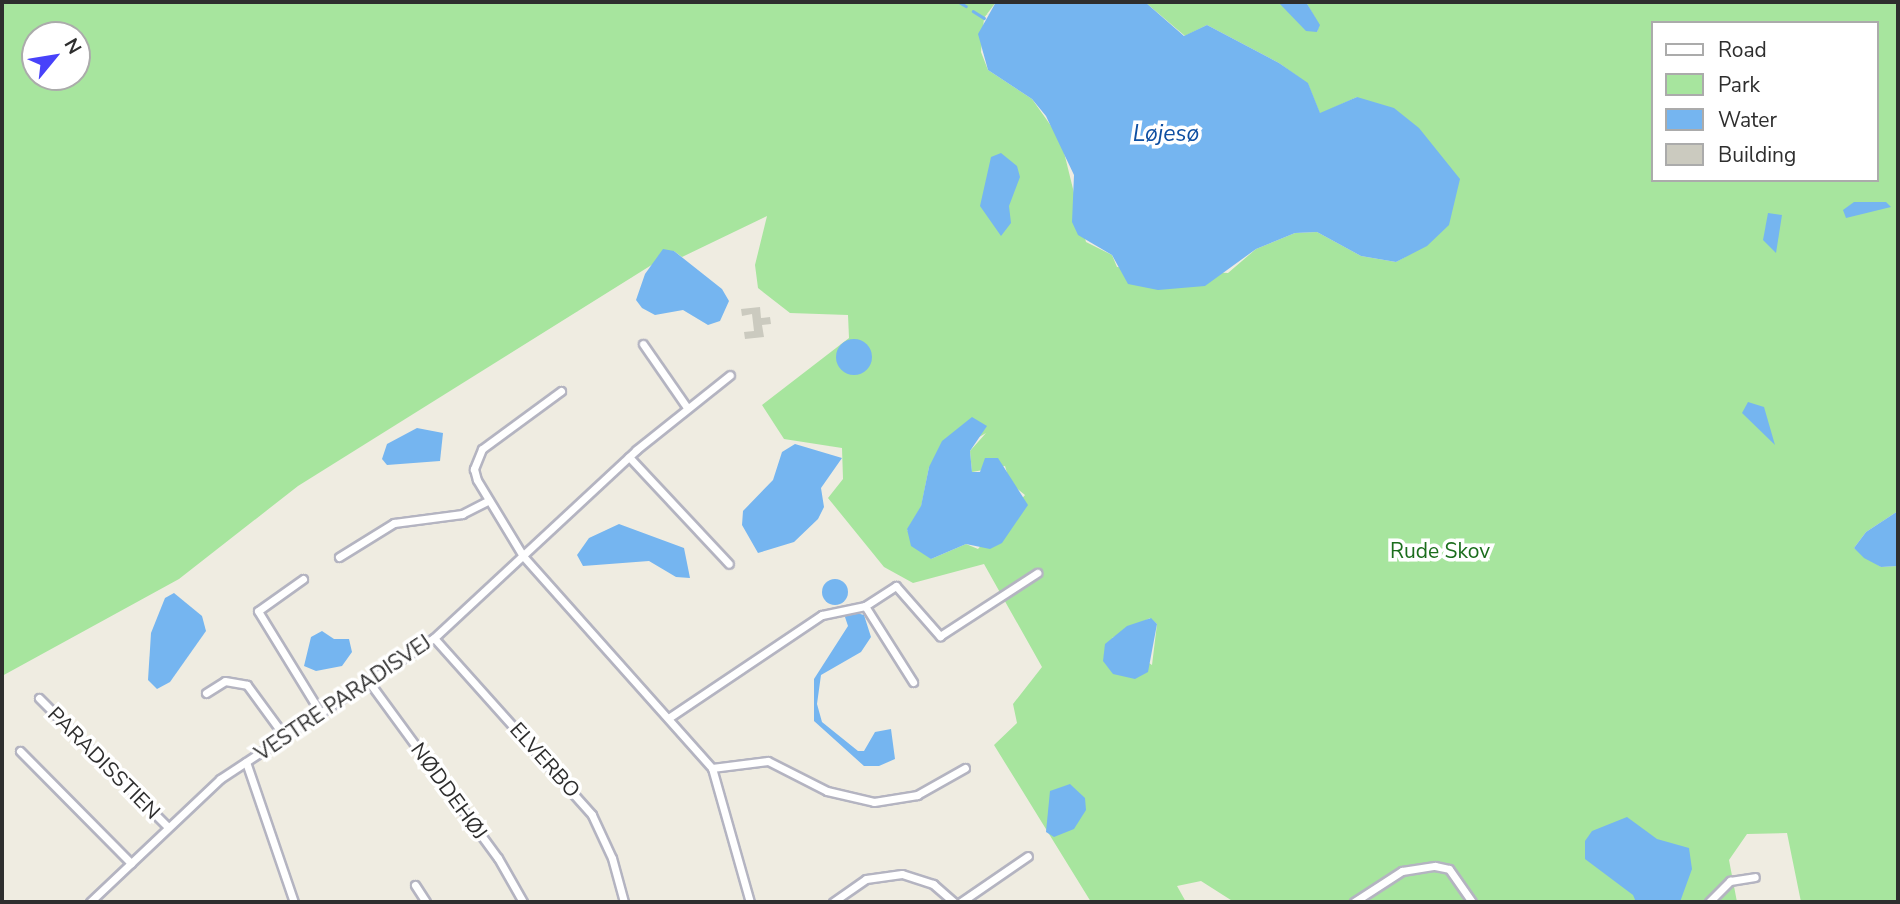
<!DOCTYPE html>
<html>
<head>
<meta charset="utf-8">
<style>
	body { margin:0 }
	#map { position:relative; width:1900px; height:904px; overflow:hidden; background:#efece1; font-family:"Nunito Sans",sans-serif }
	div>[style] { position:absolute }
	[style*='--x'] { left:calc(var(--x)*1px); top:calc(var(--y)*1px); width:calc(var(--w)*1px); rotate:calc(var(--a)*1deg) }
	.green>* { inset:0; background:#a7e59e }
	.water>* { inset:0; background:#75b5f0 }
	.round { border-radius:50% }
	.stream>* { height:2.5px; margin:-1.25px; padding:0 1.25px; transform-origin:1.25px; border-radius:1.25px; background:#75b5f0 }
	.building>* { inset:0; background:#cbcabf }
	.roads { filter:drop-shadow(2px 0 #b4b4c1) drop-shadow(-2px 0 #b4b4c1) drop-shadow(0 2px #b4b4c1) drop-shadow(0 -2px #b4b4c1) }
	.minor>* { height:7px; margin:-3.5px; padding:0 3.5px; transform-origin:3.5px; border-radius:3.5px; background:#fff }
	span { translate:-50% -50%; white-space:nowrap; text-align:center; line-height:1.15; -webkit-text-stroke:7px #fff; paint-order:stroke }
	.park-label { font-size:21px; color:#1b6d1c }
	.street-label { font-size:21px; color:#2e2e2e }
	.water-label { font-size:23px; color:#0e4fa2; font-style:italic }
	.frame { position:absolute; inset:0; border:4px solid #2e2e2e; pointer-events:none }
	.legend { position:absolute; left:1651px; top:21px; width:228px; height:161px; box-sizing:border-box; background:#fff; border:2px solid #ababab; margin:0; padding:9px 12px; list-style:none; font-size:21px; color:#2e2e2e }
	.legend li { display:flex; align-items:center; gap:14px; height:35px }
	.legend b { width:35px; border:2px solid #ababab }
	.north { position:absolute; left:21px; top:21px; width:70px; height:70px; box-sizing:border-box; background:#fff; border:2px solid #ababab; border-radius:50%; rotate:60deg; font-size:19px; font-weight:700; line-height:28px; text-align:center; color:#2e2e2e }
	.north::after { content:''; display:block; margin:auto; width:24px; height:32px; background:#4842fa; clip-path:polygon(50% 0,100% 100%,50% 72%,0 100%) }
</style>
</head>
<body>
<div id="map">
	<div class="green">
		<div style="clip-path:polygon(evenodd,2px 2px,996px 2px,984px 18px,981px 52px,988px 70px,1032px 99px,1061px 140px,1086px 242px,1112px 255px,1117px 267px,1228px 273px,1256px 249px,1295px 233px,1317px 232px,1361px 256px,1396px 262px,1405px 257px,1357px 97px,1320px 114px,1308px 84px,1279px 63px,1207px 25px,1185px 36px,1145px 2px,1278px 2px,1317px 32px,1319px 25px,1306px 2px,1898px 2px,1898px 511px,1866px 532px,1854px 548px,1881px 567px,1898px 566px,1898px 902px,1801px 902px,1787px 833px,1747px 834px,1729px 860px,1737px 902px,1234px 902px,1201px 881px,1177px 886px,1186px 902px,1091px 902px,994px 745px,1017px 723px,1013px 704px,1042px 667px,984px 564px,913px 583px,884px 567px,828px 498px,843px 479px,842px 448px,784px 439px,762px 405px,849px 338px,848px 315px,790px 313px,758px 288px,755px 265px,767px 216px,682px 257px,674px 251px,298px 486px,179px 579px,2px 676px,2px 2px,1653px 23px,1877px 23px,1877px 180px,1653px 180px,1653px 23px,2px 2px,35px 35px,77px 35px,77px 77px,35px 77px,35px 35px,2px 2px,986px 433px,970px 451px,972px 472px,1005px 466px,1010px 483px,1025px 495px,978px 549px,966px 544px,931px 559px,907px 530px,921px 507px,929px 467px,986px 433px,2px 2px,1150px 618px,1157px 624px,1152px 665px,1112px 638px,1150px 618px)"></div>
	</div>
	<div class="water">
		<div style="clip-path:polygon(996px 2px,1145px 2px,1184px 36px,1207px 25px,1279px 63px,1308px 83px,1320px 113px,1357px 97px,1394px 108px,1419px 128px,1460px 179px,1449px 225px,1427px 246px,1396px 262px,1361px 256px,1317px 232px,1295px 233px,1256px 249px,1205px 286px,1158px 290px,1128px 284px,1112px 255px,1078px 235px,1072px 222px,1074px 175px,1046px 116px,1032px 99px,988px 70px,978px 34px)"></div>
		<div style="clip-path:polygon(1278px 2px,1306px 2px,1320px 25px,1317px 32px,1306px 31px)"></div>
		<div style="clip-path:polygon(1001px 153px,1017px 166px,1020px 177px,1009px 206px,1011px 223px,1001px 236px,980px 206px,991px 157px)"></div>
		<div style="clip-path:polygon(1854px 202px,1886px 202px,1891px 207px,1846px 218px,1843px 210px)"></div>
		<div style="clip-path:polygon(1768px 213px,1782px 215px,1776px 253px,1763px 240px)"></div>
		<div style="clip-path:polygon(663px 249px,674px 251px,722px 289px,729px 301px,720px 321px,708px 325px,683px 310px,655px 315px,642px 308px,636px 300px,645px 274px)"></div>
		<div class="round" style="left:836px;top:339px;width:36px;height:36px"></div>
		<div style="clip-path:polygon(1748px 402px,1764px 407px,1775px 445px,1742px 413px)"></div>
		<div style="clip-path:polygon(972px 417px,987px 426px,970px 451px,972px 472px,980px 472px,985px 458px,998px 458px,1028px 505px,1002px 543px,990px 549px,966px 544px,931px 559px,911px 546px,907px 529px,921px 506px,929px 467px,942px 441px)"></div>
		<div style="clip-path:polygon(417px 428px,443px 433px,440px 461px,387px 465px,382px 459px,387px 444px)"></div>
		<div style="clip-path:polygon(795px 444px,842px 458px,821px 488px,824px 507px,818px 519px,794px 542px,758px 553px,742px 525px,743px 511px,773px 480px,782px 452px)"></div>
		<div style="clip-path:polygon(1898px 511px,1898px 566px,1881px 567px,1864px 558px,1854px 548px,1866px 532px)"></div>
		<div style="clip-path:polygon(619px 524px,684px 548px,690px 578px,676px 577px,649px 561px,583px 566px,577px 555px,589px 538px)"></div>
		<div class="round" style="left:822px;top:579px;width:26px;height:26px"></div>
		<div style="clip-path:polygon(174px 593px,202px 616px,206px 631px,170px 682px,157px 689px,148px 680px,151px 633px,165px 598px)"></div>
		<div style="clip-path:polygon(853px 612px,864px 615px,871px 637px,861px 652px,821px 675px,817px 704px,822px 722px,858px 751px,864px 751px,875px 732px,891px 729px,895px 759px,879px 766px,864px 766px,814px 721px,814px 679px,848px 626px,844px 614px)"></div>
		<div style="clip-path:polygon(1151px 618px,1157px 624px,1148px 672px,1135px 679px,1113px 674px,1103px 661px,1105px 644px,1127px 626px)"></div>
		<div style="clip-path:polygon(322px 631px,334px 639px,349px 639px,352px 652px,342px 666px,316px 671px,304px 666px,311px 637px)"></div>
		<div style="clip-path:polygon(1070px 784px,1085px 798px,1086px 810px,1074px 829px,1054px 837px,1046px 832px,1050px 791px)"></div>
		<div style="clip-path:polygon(1627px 817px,1657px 839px,1689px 848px,1692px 869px,1680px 902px,1636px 902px,1633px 895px,1585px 859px,1585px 841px,1592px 831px)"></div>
	</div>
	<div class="stream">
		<div style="--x:959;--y:2;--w:8;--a:30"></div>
		<div style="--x:973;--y:11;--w:13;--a:32"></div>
	</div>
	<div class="building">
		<div style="clip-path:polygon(760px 307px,761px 318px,770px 317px,771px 324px,762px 325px,764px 337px,745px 339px,744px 332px,754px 331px,752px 314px,742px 316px,741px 309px)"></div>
	</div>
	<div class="roads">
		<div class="minor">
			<div style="--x:643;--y:344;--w:75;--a:55.3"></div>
			<div style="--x:561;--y:391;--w:98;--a:143.7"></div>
			<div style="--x:482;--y:449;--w:22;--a:112"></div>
			<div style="--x:474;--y:469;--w:11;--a:75"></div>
			<div style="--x:477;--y:480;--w:89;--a:58.8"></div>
			<div style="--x:523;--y:556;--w:284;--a:48.3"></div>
			<div style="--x:712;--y:768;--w:139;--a:74.2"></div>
			<div style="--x:629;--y:457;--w:146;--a:46.9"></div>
			<div style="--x:339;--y:557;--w:65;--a:-31.7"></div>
			<div style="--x:394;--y:523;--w:69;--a:-7.5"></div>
			<div style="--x:462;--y:514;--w:30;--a:-27"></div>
			<div style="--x:303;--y:579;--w:55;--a:144.6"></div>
			<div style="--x:258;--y:611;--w:121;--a:58.5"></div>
			<div style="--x:865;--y:606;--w:90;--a:57.7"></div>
			<div style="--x:434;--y:638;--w:237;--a:48.2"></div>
			<div style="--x:592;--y:815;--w:47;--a:65.1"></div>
			<div style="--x:612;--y:858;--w:46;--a:74.7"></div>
			<div style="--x:369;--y:682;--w:218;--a:53.8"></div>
			<div style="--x:498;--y:858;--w:51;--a:60.4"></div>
			<div style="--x:206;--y:693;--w:22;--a:-32"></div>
			<div style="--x:225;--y:681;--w:22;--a:10"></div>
			<div style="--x:247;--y:685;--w:64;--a:53.8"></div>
			<div style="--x:39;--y:698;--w:182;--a:45"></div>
			<div style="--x:670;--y:717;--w:183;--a:-33.9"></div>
			<div style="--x:822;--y:615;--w:44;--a:-11.8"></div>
			<div style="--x:865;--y:606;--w:37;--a:-33"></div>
			<div style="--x:896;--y:586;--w:67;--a:48.7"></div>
			<div style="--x:940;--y:636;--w:116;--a:-33"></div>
			<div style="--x:20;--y:751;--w:158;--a:45.3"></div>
			<div style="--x:246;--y:762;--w:148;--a:71.1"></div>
			<div style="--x:712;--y:768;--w:56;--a:-7.1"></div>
			<div style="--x:768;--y:761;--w:66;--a:27"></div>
			<div style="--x:827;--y:791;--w:48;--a:13.2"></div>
			<div style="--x:874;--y:802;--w:44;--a:-9.2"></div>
			<div style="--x:917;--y:795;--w:55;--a:-29.4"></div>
			<div style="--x:415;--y:885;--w:20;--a:57"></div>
			<div style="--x:90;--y:902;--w:179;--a:-43.4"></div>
			<div style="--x:220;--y:779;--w:256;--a:-33.4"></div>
			<div style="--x:434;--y:638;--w:276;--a:-42.9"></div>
			<div style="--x:636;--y:450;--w:120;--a:-38.6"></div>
			<div style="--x:833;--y:902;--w:40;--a:-34.9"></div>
			<div style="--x:866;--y:879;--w:36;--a:-8"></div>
			<div style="--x:902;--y:874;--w:33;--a:18"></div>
			<div style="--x:933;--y:884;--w:28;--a:41"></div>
			<div style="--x:961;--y:902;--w:81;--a:-34.5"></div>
			<div style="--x:1354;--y:902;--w:57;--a:-32.9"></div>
			<div style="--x:1402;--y:871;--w:33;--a:-9"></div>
			<div style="--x:1435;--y:866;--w:14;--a:12"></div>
			<div style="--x:1449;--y:869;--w:40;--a:55.1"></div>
			<div style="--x:1709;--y:902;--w:30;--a:-45"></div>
			<div style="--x:1730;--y:881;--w:25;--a:-9"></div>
		</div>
	</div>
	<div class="park-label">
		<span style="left:1440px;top:551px">Rude Skov</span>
	</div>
	<div class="street-label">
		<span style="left:343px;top:698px;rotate:-34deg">VESTRE PARADISVEJ</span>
		<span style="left:545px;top:760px;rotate:48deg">ELVERBO</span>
		<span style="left:104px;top:763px;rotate:45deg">PARADISSTIEN</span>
		<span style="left:449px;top:791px;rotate:54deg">NØDDEHØJ</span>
	</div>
	<div class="water-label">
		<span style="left:1166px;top:134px">Løjesø</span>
	</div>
	<div class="frame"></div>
	<ul class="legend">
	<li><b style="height:9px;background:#fff"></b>Road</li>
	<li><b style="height:19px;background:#a7e59e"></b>Park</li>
	<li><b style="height:19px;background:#75b5f0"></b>Water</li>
	<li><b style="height:19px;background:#cbcabf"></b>Building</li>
	</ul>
	<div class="north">N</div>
</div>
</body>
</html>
